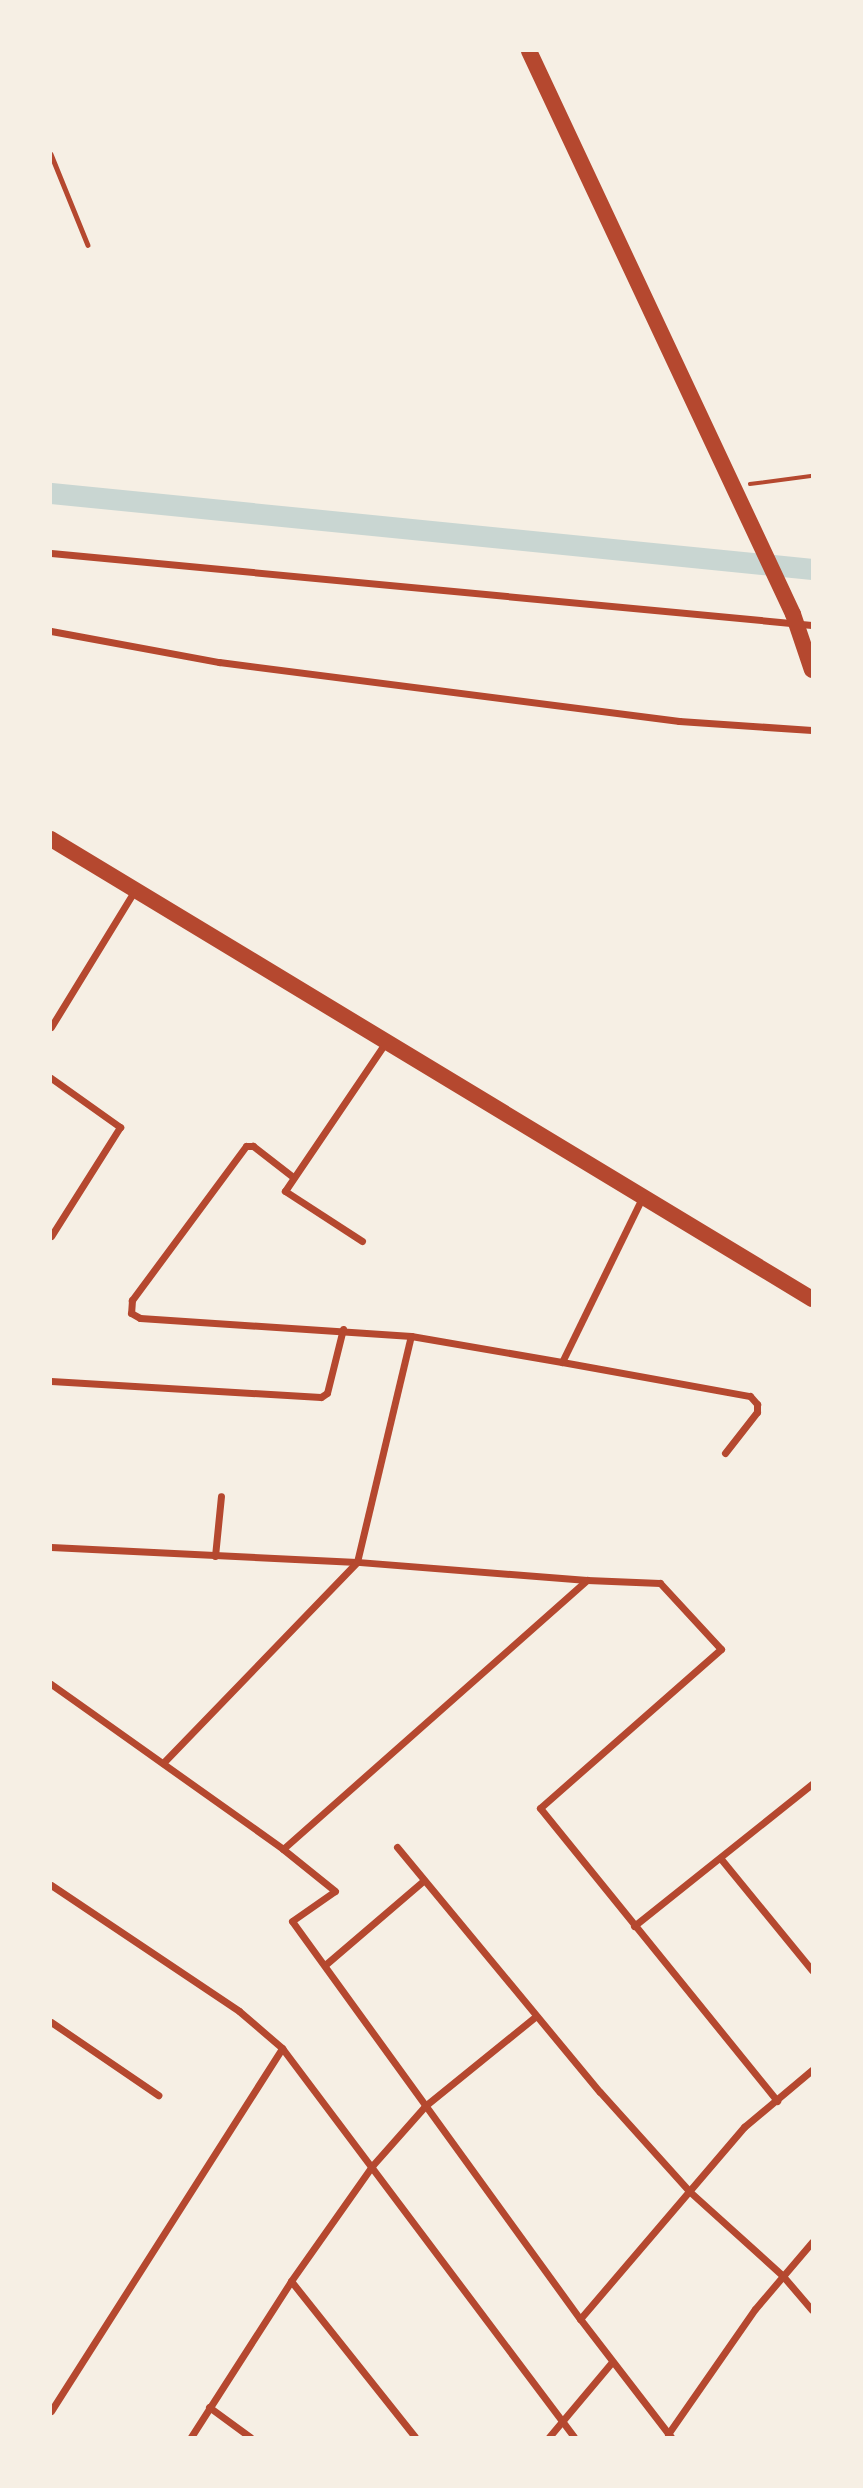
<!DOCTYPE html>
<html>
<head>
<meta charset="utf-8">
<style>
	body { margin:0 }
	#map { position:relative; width:863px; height:2488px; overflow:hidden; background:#f6efe4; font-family:Helvetica,sans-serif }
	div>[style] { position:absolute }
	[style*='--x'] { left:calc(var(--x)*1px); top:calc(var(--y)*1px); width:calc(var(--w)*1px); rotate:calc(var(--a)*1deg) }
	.canal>* { height:21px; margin:-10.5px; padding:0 10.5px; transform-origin:10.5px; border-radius:10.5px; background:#c9d6d2 }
	.path>* { height:3.5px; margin:-1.75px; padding:0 1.75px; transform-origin:1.75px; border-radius:1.75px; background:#b5482f }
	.service>* { height:4.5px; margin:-2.25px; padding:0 2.25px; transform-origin:2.25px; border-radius:2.25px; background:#b5482f }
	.minor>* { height:7px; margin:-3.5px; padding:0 3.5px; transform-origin:3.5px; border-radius:3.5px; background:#b5482f }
	.trunk>* { height:16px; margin:-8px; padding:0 8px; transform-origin:8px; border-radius:8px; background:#b5482f }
	span { translate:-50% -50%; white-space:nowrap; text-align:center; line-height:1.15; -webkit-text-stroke:5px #f6efe4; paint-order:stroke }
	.frame { position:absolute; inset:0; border:52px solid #f6efe4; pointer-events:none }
</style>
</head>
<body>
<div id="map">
	<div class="canal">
		<div style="--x:51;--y:493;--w:765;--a:5.7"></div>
	</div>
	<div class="path">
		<div style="--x:750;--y:484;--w:63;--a:-7.4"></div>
	</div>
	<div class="service">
		<div style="--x:51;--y:154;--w:98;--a:67.9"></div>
	</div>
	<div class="minor">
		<div style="--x:51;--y:553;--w:764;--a:5.4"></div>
		<div style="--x:51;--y:631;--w:171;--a:10.5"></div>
		<div style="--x:219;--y:662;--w:464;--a:7.3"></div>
		<div style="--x:679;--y:721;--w:133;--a:3.9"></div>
		<div style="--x:51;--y:1027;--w:161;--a:-58.5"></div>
		<div style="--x:51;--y:1078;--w:85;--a:35.4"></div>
		<div style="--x:120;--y:1127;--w:129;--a:122.3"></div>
		<div style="--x:293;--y:1177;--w:51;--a:-142.2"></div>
		<div style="--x:253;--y:1146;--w:7;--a:180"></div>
		<div style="--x:246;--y:1146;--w:192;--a:126.5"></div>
		<div style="--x:132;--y:1300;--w:13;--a:94"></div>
		<div style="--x:131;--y:1313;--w:10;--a:29"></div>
		<div style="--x:140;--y:1318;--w:272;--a:3.8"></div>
		<div style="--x:362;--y:1241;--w:92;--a:-147"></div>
		<div style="--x:285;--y:1191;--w:180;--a:-55.9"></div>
		<div style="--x:562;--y:1362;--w:191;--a:10.3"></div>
		<div style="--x:750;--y:1396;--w:11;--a:49"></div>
		<div style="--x:757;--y:1404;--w:8;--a:90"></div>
		<div style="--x:757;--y:1412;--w:52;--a:128"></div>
		<div style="--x:51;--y:1381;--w:270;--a:3.4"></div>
		<div style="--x:321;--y:1397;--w:7;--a:-34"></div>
		<div style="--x:327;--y:1393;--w:66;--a:-76"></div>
		<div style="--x:51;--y:1547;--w:306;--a:2.8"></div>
		<div style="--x:215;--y:1556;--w:60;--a:-84.3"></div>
		<div style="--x:587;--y:1580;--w:231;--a:-175.5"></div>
		<div style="--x:357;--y:1562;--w:232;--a:-76.6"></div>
		<div style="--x:411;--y:1336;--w:153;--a:9.8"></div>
		<div style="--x:562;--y:1362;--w:185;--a:-64"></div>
		<div style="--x:51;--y:1684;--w:285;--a:35.4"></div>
		<div style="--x:163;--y:1763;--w:279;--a:-46"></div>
		<div style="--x:397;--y:1847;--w:318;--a:50.4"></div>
		<div style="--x:600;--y:2092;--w:133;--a:48"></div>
		<div style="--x:689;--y:2191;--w:125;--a:42.1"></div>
		<div style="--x:782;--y:2275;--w:46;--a:49.4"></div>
		<div style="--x:721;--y:1859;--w:144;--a:50.7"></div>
		<div style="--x:51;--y:1885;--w:226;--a:33.8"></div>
		<div style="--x:239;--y:2011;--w:57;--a:40.7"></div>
		<div style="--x:282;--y:2048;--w:486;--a:53.1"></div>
		<div style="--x:634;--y:1926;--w:228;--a:-38.6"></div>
		<div style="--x:325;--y:1965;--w:129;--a:-40.6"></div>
		<div style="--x:51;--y:2022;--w:130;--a:34.3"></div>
		<div style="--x:291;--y:2281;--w:199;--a:51.5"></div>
		<div style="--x:580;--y:2319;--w:491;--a:-125.9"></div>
		<div style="--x:292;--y:1921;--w:52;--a:-34.9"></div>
		<div style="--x:335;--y:1891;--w:67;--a:-141.1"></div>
		<div style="--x:283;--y:1849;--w:406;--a:-41.5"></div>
		<div style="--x:587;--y:1580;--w:73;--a:2.4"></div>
		<div style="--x:660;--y:1583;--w:90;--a:47.3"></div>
		<div style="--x:721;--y:1649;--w:241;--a:138.7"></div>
		<div style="--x:540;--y:1808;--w:377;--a:51"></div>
		<div style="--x:209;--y:2407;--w:51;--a:36.2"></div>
		<div style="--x:51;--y:2411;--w:430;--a:-57.5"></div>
		<div style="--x:668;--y:2434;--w:152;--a:-55.2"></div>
		<div style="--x:755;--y:2309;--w:88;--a:-49.6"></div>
		<div style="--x:191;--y:2437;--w:185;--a:-57.3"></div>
		<div style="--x:291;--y:2281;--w:141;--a:-54.8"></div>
		<div style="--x:372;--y:2166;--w:80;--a:-48.5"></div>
		<div style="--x:425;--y:2106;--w:141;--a:-39"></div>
		<div style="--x:549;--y:2437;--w:97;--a:-50"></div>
		<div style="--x:671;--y:2437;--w:149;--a:-127.6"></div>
		<div style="--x:580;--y:2319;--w:253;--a:-49.5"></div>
		<div style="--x:744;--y:2127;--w:89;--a:-40"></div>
	</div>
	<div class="trunk">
		<div style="--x:529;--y:51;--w:622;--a:64.88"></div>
		<div style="--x:793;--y:614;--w:59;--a:71.3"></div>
		<div style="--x:51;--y:839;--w:889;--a:31.15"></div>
	</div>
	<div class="frame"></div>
</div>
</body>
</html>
